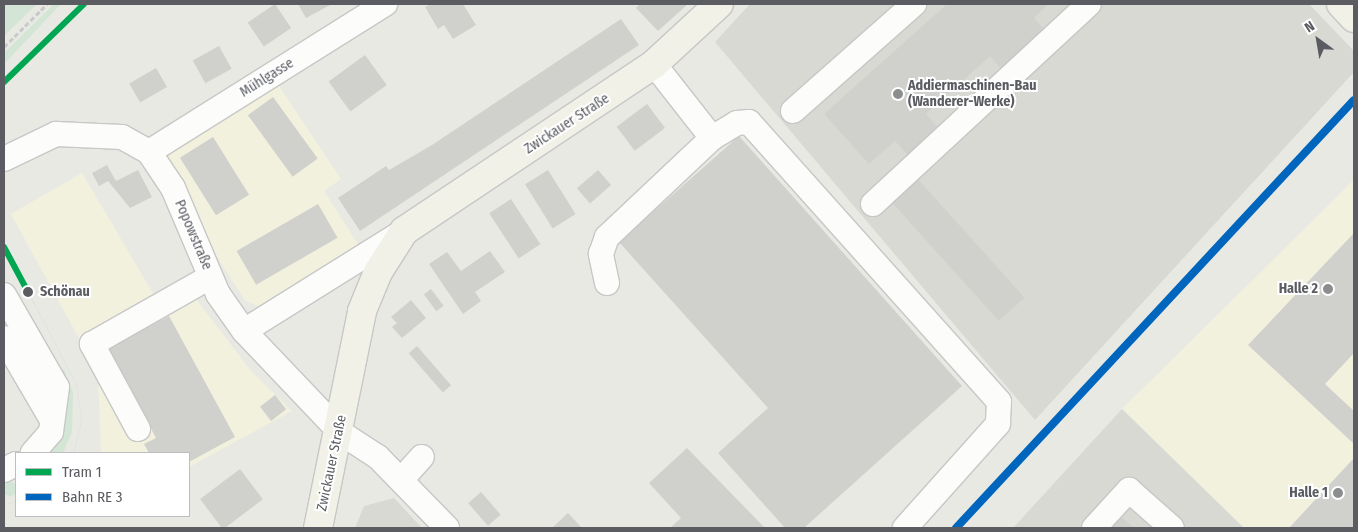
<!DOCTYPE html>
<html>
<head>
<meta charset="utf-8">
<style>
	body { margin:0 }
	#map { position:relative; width:1358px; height:532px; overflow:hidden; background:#e9e9e4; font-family:"Fira Sans Condensed",sans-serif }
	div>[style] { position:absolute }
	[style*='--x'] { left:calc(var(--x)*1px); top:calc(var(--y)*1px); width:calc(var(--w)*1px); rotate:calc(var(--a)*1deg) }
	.commercial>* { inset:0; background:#f2f1de }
	.industrial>* { inset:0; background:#d9d9d4 }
	.green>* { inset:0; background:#d3e5d4 }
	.round { border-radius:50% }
	.building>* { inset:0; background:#d0d0cd; transform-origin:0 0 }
	.path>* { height:3px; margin-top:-1.5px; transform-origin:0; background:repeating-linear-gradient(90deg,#c7cbc9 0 5px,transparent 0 7.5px) }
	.roads { filter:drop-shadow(1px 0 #c6c7c6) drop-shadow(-1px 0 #c6c7c6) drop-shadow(0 1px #c6c7c6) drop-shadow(0 -1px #c6c7c6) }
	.minor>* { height:24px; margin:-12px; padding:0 12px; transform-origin:12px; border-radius:12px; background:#fcfcfb }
	.major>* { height:28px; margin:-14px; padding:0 14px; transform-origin:14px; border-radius:14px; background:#f1f1e7 }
	.tram>* { height:1px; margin:-0.5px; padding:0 0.5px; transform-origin:0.5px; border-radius:0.5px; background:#e1e2e1 }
	.rail-1>* { height:8px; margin:-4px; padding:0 4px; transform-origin:4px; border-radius:4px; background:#0065bd }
	.tram-1>* { height:6px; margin:-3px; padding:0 3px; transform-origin:3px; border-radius:3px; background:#00a651 }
	.dots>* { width:14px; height:14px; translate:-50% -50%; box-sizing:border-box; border:2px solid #fff; border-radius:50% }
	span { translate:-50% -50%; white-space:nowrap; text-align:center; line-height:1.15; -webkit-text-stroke:4px #fff; paint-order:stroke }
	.street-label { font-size:14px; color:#5a5c61 }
	.poi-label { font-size:14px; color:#5a5c61; font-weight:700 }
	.left { translate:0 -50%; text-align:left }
	.right { translate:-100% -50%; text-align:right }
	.stop-label { font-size:14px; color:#5a5c61; font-weight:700 }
	.frame { position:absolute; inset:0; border:5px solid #5a5c61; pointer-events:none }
	.legend { position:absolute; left:15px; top:452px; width:175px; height:65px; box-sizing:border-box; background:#fff; border:1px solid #bdbec0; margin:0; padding:6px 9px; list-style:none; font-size:15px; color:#5a5c61 }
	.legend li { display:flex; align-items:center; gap:10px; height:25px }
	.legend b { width:25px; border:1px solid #bdbec0 }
	.north { position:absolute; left:1293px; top:15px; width:50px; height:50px; -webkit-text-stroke:4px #fff; paint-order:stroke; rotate:328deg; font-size:14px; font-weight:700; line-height:20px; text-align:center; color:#5a5c61 }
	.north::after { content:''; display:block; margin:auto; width:18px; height:22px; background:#5a5c61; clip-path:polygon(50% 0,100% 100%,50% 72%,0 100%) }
</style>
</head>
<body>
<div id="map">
	<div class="commercial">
		<div style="clip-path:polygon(275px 80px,341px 179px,324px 191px,361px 249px,263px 309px,245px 300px,220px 262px,163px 149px)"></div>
		<div style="clip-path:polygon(82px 173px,164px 312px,193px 295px,251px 371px,292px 411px,189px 467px,189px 453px,101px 453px,98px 373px,11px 214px)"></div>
		<div style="clip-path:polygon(1354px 180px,1354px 528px,1244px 528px,1122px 409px)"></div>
	</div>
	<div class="industrial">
		<div style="clip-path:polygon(750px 4px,1309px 4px,1354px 51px,1354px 72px,1035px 420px,715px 42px)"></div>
		<div style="clip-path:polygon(1122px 409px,1244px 528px,1013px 528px)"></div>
		<div style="clip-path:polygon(394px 498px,422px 528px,355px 528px,364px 506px)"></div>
	</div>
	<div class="green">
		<div style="clip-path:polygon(4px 4px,37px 4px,4px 36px)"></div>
		<div style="clip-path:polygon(54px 4px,61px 4px,4px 64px,4px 53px)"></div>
		<div style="clip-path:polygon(64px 369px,73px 392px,72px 432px,63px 453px,50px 453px,58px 439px,55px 374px)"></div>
		<div class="round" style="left:3px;top:482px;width:14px;height:14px"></div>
	</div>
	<div class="building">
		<div style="left:275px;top:4px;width:29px;height:33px;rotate:56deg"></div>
		<div style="clip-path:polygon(298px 4px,332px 4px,306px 18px)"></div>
		<div style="clip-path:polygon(431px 4px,463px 4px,476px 25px,453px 39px,444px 25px,438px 29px,425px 7px)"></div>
		<div style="clip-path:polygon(640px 4px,688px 4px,658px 31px,636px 8px)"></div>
		<div style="clip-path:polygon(947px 4px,1049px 4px,1034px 18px,1048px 34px,1005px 74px,990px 56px,926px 114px,942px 132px,912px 160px,895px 141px,869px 164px,824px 114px)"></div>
		<div style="clip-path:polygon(621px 19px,639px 45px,360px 231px,338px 198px,386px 166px,389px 170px,432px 145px)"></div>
		<div style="left:219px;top:46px;width:26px;height:30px;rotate:61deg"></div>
		<div style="left:365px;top:55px;width:37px;height:45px;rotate:54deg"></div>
		<div style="left:156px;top:68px;width:22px;height:31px;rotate:60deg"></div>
		<div style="left:273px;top:97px;width:76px;height:31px;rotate:54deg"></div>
		<div style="left:647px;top:104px;width:30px;height:38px;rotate:53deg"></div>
		<div style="clip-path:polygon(739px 136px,962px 386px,804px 528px,785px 528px,718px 453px,768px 408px,619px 242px)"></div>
		<div style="left:213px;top:137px;width:68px;height:39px;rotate:58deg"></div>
		<div style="clip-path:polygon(107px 165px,116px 181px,138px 170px,152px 197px,130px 208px,108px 181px,99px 186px,92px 173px)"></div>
		<div style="left:548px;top:170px;width:52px;height:27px;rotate:58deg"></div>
		<div style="left:598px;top:170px;width:20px;height:28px;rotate:49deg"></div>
		<div style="left:917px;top:178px;width:161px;height:35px;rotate:48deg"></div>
		<div style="left:511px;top:199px;width:54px;height:26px;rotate:57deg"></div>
		<div style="left:318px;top:204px;width:39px;height:94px;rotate:60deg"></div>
		<div style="clip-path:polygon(1354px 233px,1354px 353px,1325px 384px,1354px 411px,1354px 444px,1248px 345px)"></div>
		<div style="clip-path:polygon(490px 251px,505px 272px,475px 292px,481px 301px,463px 314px,429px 264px,447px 252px,461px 271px)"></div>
		<div style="left:431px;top:289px;width:21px;height:9px;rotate:53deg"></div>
		<div style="clip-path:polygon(411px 300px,426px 318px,402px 338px,392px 327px,397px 323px,391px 317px)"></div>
		<div style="clip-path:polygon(169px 316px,235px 437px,189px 462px,189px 453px,149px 453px,144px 444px,156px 438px,108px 349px)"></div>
		<div style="left:417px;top:346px;width:52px;height:11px;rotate:49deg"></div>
		<div style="left:275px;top:395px;width:18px;height:19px;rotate:52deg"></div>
		<div style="clip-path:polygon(687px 448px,765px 528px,670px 528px,681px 518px,649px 483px)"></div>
		<div style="clip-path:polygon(1354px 458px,1354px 528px,1289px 528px)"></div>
		<div style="left:240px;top:469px;width:38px;height:50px;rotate:53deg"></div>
		<div style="left:481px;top:492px;width:30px;height:17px;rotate:49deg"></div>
		<div style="clip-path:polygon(568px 513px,582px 528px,552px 528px)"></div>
		<div style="clip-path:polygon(1120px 516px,1134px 528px,1109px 528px)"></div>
	</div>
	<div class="path">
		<div style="--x:4;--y:47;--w:61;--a:-45"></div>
	</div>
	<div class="roads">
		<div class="minor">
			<div style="--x:654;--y:64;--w:94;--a:51.9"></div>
			<div style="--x:793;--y:111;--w:162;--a:-41.5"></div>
			<div style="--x:149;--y:152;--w:279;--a:-32.1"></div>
			<div style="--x:4;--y:159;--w:58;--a:-25.7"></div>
			<div style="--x:56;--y:134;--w:66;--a:2.6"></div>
			<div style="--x:122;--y:137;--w:31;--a:29"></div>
			<div style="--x:149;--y:152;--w:43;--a:56.3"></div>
			<div style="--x:173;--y:188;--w:115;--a:67"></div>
			<div style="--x:218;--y:294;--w:45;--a:54.9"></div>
			<div style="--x:244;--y:331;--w:141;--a:46.4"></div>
			<div style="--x:341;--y:433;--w:44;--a:33"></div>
			<div style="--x:378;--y:457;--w:99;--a:45.8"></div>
			<div style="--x:873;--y:204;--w:294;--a:-42.8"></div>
			<div style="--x:607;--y:283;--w:30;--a:-102"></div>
			<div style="--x:601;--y:254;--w:18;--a:-71"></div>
			<div style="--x:607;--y:237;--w:144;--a:-43.3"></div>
			<div style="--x:712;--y:138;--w:29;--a:-31"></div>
			<div style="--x:737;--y:123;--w:12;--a:-5"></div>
			<div style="--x:749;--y:122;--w:375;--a:48.2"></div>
			<div style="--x:999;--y:402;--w:22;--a:93"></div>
			<div style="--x:998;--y:424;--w:140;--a:131.8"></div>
			<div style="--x:4;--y:295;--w:106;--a:60.1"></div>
			<div style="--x:57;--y:387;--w:45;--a:97.6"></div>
			<div style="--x:51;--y:432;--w:28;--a:131"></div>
			<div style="--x:244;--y:331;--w:189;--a:-32"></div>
			<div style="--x:4;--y:338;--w:95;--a:59.7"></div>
			<div style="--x:138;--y:429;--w:97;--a:-118.4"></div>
			<div style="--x:92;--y:344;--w:136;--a:-29.6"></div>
			<div style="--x:4;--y:470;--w:13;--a:-27"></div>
			<div style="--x:401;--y:480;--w:31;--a:-48"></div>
			<div style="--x:1094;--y:528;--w:52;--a:-47.4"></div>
			<div style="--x:1129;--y:490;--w:57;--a:41.5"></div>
		</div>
		<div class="major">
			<div style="--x:1341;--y:4;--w:19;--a:47"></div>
			<div style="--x:318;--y:528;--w:221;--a:-78.5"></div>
			<div style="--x:362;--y:311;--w:42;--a:-67.7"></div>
			<div style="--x:378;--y:272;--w:49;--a:-57.6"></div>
			<div style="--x:404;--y:231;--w:301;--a:-33.7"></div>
			<div style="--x:654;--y:64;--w:88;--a:-42.7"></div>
		</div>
	</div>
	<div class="tram">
		<div style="--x:28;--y:292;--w:104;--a:62.4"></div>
		<div style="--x:76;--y:384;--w:37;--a:82"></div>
		<div style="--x:81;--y:421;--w:33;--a:104"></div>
		<div style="--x:4;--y:504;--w:12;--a:-14"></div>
	</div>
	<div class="rail-1">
		<div style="--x:956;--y:528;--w:584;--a:-47.08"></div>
	</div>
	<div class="tram-1">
		<div style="--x:4;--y:82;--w:112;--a:-44.3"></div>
		<div style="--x:4;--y:247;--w:51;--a:61.9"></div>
	</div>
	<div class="dots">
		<div style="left:898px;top:94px;background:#8c8d8f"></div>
		<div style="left:1328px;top:289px;background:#8c8d8f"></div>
		<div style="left:28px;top:292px;background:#5a5c61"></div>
		<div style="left:1338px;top:493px;background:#8c8d8f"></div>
	</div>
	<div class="street-label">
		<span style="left:267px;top:78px;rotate:-32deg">Mühlgasse</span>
		<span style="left:567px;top:124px;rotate:-33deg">Zwickauer Straße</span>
		<span style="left:193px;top:235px;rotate:67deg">Popowstraße</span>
		<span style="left:332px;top:463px;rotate:-78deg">Zwickauer Straße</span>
	</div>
	<div class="poi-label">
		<span class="left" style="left:908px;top:94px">Addiermaschinen-Bau<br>(Wanderer-Werke)</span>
		<span class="right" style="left:1318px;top:289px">Halle 2</span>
		<span class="right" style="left:1328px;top:493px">Halle 1</span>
	</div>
	<div class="stop-label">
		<span class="left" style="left:40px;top:292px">Schönau</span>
	</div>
	<div class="frame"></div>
	<ul class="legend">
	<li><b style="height:6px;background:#00a651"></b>Tram 1</li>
	<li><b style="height:6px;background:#0065bd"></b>Bahn RE 3</li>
	</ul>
	<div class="north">N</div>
</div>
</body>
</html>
